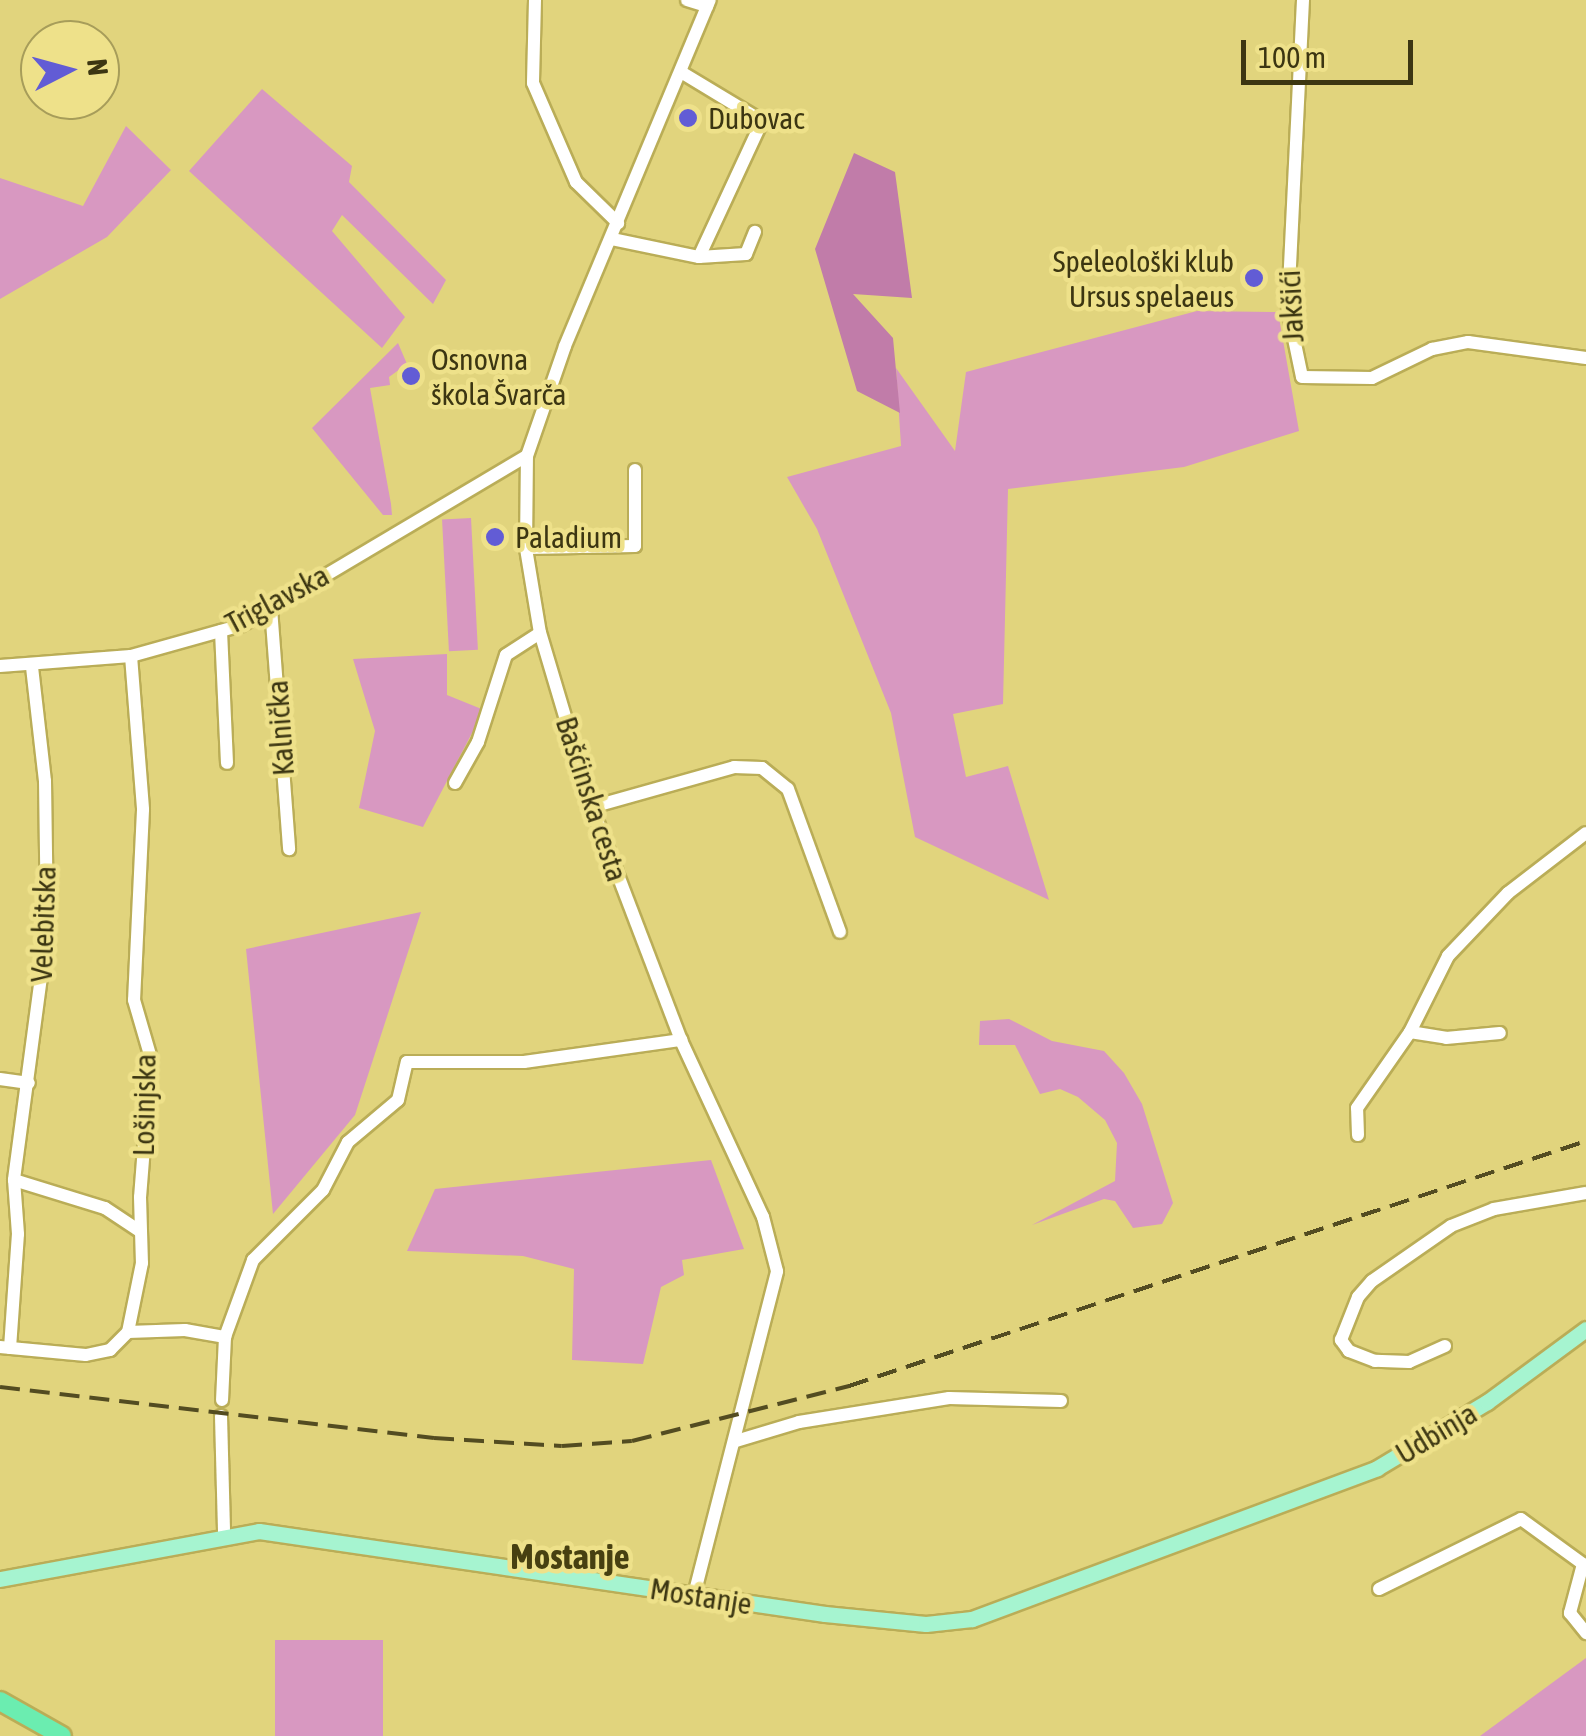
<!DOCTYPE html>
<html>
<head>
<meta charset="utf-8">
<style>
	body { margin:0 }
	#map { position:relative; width:1586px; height:1736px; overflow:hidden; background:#e1d47d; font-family:"Asap Condensed",sans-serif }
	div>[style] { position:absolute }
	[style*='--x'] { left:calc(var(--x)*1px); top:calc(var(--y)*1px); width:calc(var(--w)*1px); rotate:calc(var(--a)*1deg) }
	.green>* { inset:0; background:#d898c1; transform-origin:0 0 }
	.forest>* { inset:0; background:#c17ca9 }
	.roads { filter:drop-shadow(2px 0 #baad57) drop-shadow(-2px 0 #baad57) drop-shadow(0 2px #baad57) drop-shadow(0 -2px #baad57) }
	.minor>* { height:12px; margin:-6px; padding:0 6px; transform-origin:6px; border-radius:6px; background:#fff }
	.major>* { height:15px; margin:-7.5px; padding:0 7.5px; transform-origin:7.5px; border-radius:7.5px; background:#a6f4d0 }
	.highway>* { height:18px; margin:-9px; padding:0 9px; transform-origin:9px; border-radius:9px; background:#6bedb0 }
	.rail>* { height:4px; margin-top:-2px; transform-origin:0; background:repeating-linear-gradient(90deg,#534c21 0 20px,transparent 0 30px) }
	.dots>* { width:28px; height:28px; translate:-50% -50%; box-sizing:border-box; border:5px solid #eee18a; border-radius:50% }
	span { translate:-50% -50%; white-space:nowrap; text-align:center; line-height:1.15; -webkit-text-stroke:9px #eee18a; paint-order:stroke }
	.poi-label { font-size:30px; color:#3c3612 }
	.left { translate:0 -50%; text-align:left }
	.right { translate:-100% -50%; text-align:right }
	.street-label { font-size:30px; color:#3c3612 }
	.quarter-label { font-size:35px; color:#474011; font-weight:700 }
	.north { position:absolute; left:20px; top:20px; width:100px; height:100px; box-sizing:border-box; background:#eee18a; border:2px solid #a79d5a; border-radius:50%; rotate:84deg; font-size:28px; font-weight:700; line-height:40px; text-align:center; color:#3c3612 }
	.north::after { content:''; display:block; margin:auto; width:35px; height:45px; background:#625cd5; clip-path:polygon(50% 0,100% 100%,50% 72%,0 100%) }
	.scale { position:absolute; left:1241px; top:40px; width:172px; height:45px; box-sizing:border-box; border:5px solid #3c3612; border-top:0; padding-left:12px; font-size:30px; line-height:35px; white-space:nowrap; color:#3c3612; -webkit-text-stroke:8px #eee18a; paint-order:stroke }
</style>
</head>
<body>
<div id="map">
	<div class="green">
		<div style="clip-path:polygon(262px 89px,352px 166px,349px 182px,446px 280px,433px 304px,342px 215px,332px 231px,405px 317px,382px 348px,189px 171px)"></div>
		<div style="clip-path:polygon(126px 126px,171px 170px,107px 237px,0 299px,0 178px,83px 206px)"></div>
		<div style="clip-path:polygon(1197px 311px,1278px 312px,1299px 431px,1184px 467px,1008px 489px,1003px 704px,953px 714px,966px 777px,1008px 766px,1049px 900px,915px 837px,891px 713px,817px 529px,787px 477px,901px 446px,896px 368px,955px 451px,966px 372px)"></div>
		<div style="clip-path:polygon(398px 343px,407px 364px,389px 377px,390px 385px,370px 388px,391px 504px,392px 515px,383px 515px,312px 428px)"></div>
		<div style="left:471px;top:518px;width:132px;height:29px;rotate:87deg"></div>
		<div style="clip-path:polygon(447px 654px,447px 695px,484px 710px,423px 827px,359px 808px,375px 731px,353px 659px)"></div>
		<div style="clip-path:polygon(421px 912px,355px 1115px,273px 1214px,246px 949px)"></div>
		<div style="clip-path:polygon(1009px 1019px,1052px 1041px,1104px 1051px,1124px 1073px,1142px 1104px,1173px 1203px,1162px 1224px,1133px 1228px,1115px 1201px,1104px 1199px,1032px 1225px,1115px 1181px,1117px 1143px,1105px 1120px,1078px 1097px,1060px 1089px,1040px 1094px,1015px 1045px,979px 1045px,980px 1021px)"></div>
		<div style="clip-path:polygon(711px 1160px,744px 1249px,682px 1260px,684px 1275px,661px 1287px,643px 1364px,572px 1360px,574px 1269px,523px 1256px,407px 1251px,435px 1189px)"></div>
		<div style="left:383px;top:1640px;width:96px;height:108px;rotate:90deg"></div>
		<div style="clip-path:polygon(1586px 1658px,1586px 1736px,1480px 1736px)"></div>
	</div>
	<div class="forest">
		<div style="clip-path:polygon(854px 153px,895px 172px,912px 298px,853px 294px,893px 338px,900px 413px,857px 391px,815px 249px)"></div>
	</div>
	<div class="roads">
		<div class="minor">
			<div style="--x:535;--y:0;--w:83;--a:91.4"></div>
			<div style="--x:533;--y:83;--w:108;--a:66.5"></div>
			<div style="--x:576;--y:182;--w:59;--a:44.3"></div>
			<div style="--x:687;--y:0;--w:21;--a:17"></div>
			<div style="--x:1303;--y:0;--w:310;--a:92.8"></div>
			<div style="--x:1288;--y:310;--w:68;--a:78.2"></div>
			<div style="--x:1302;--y:377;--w:70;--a:0.8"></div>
			<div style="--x:1372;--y:378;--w:67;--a:-25.8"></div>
			<div style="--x:1432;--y:349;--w:37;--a:-11"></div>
			<div style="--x:1468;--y:342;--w:119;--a:7.7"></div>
			<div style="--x:612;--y:239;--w:89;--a:11.7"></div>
			<div style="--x:699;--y:257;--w:150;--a:-65.1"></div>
			<div style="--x:762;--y:121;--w:95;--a:-148.8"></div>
			<div style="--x:699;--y:257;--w:47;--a:-3.7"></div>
			<div style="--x:746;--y:254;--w:24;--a:-68"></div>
			<div style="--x:526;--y:548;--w:109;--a:-1.1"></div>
			<div style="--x:635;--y:546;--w:76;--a:-90"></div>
			<div style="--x:271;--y:608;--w:242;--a:85.7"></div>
			<div style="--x:221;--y:631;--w:132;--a:87.4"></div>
			<div style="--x:131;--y:656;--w:154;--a:85.5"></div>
			<div style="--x:143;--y:810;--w:190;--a:92.7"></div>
			<div style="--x:134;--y:1000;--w:60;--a:73.7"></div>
			<div style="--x:151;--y:1058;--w:139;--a:94.5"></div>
			<div style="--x:140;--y:1197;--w:66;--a:88.3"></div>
			<div style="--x:142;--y:1263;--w:70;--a:101.5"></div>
			<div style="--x:128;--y:1332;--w:57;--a:-2"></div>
			<div style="--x:185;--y:1330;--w:41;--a:9.9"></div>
			<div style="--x:225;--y:1337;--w:63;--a:92.7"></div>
			<div style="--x:0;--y:666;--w:131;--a:-4.4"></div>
			<div style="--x:131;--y:656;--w:115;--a:-15.6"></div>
			<div style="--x:242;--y:625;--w:331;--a:-30.7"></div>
			<div style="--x:32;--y:667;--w:115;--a:83.5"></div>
			<div style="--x:45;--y:781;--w:151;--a:89.2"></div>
			<div style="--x:47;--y:932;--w:250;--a:97.6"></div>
			<div style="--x:14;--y:1180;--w:95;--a:17.1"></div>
			<div style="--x:105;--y:1208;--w:43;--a:33.7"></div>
			<div style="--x:455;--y:783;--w:47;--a:-60.7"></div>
			<div style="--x:478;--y:742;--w:91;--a:-72.2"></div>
			<div style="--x:506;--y:655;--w:40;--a:-32.9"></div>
			<div style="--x:592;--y:807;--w:148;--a:-15.7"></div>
			<div style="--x:734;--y:767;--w:28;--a:2"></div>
			<div style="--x:762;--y:768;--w:33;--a:39"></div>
			<div style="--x:788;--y:789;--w:152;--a:70"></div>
			<div style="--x:1410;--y:1032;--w:36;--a:9"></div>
			<div style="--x:1446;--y:1038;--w:54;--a:-5.3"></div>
			<div style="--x:0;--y:1079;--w:29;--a:8"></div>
			<div style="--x:1358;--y:1135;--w:27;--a:-92"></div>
			<div style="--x:1357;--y:1108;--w:93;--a:-55.1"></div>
			<div style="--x:1410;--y:1032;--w:85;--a:-63.4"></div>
			<div style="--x:1448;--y:956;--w:87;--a:-46.4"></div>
			<div style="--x:1508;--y:893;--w:98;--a:-37.6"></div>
			<div style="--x:225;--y:1337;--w:82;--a:-70"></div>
			<div style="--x:253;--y:1260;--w:99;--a:-45"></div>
			<div style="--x:323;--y:1190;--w:54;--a:-62.5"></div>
			<div style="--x:348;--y:1142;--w:65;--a:-40"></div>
			<div style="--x:398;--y:1100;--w:39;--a:-77"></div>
			<div style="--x:407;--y:1062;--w:117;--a:0"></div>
			<div style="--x:524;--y:1062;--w:159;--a:-8"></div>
			<div style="--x:1445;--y:1346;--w:39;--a:156"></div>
			<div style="--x:1409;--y:1362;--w:34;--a:-178"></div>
			<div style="--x:1375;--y:1361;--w:28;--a:-159"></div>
			<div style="--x:1349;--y:1351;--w:14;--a:-126"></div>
			<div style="--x:1341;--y:1340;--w:46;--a:-68.4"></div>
			<div style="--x:1358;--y:1297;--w:21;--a:-49"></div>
			<div style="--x:1372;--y:1281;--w:96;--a:-34.8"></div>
			<div style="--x:1451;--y:1226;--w:46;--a:-21.6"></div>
			<div style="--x:1494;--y:1209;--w:93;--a:-9.9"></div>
			<div style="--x:0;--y:1347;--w:86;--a:5.3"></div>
			<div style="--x:86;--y:1355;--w:25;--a:-12"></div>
			<div style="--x:110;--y:1350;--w:25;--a:-45"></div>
			<div style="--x:10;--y:1348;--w:114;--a:-86"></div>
			<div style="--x:18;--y:1234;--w:54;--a:-94.2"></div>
			<div style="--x:221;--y:1416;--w:117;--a:88.5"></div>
			<div style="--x:736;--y:1441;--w:66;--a:-16.8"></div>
			<div style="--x:799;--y:1422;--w:152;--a:-9.1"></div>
			<div style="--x:949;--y:1398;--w:112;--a:1.5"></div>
			<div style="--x:1379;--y:1589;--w:158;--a:-26.2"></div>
			<div style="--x:1521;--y:1519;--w:77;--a:36"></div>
			<div style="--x:1583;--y:1564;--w:51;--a:104.9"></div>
			<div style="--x:1570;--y:1613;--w:26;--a:51"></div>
			<div style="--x:694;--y:1595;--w:334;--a:-75.6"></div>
			<div style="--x:777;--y:1271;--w:56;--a:-104.5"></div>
			<div style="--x:763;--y:1217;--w:195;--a:-114.9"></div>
			<div style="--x:681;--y:1040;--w:249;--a:-110.9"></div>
			<div style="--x:592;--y:807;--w:182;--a:-106.6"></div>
			<div style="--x:540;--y:633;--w:86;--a:-99.4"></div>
			<div style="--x:526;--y:548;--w:92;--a:-89.4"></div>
			<div style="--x:527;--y:456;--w:116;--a:-70.9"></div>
			<div style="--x:565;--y:346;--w:375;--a:-67.3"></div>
		</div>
		<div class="major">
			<div style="--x:0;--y:1579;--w:263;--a:-10.5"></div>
			<div style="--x:259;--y:1531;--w:572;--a:8.34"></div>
			<div style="--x:825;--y:1614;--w:101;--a:5.7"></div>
			<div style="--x:926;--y:1624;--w:46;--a:-6.2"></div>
			<div style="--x:972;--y:1619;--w:432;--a:-20.4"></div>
			<div style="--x:1377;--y:1468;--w:128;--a:-31"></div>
			<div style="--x:1487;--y:1402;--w:123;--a:-36.4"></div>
		</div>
		<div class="highway">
			<div style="--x:0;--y:1701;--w:71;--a:29.4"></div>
		</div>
	</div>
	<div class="rail">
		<div style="--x:0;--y:1387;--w:437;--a:6.7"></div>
		<div style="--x:434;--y:1438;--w:128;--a:3.6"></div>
		<div style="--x:562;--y:1446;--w:70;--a:-4.1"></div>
		<div style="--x:632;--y:1441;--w:224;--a:-14.2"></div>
		<div style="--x:849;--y:1386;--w:777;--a:-18.39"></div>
	</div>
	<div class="dots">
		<div style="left:688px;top:118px;background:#625cd5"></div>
		<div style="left:1254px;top:278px;background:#625cd5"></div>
		<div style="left:411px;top:376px;background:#625cd5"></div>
		<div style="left:495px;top:537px;background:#625cd5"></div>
	</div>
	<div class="poi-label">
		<span class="left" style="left:708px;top:118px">Dubovac</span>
		<span class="right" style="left:1234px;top:278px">Speleološki klub<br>Ursus spelaeus</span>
		<span class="left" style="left:431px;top:376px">Osnovna<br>škola Švarča</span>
		<span class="left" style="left:515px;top:537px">Paladium</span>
	</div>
	<div class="street-label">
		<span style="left:1291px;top:306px;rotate:-93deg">Jakšići</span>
		<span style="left:277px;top:599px;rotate:-28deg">Triglavska</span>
		<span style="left:280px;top:728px;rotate:-94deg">Kalnička</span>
		<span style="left:592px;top:799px;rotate:72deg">Bašćinska cesta</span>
		<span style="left:43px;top:924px;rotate:-88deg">Velebitska</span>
		<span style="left:144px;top:1105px;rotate:-89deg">Lošinjska</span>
		<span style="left:1436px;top:1433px;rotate:-31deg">Udbinja</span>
		<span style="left:701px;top:1596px;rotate:9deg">Mostanje</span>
	</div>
	<div class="quarter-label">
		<span style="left:570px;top:1556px">Mostanje</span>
	</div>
	<div class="north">N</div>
	<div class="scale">100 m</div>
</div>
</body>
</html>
